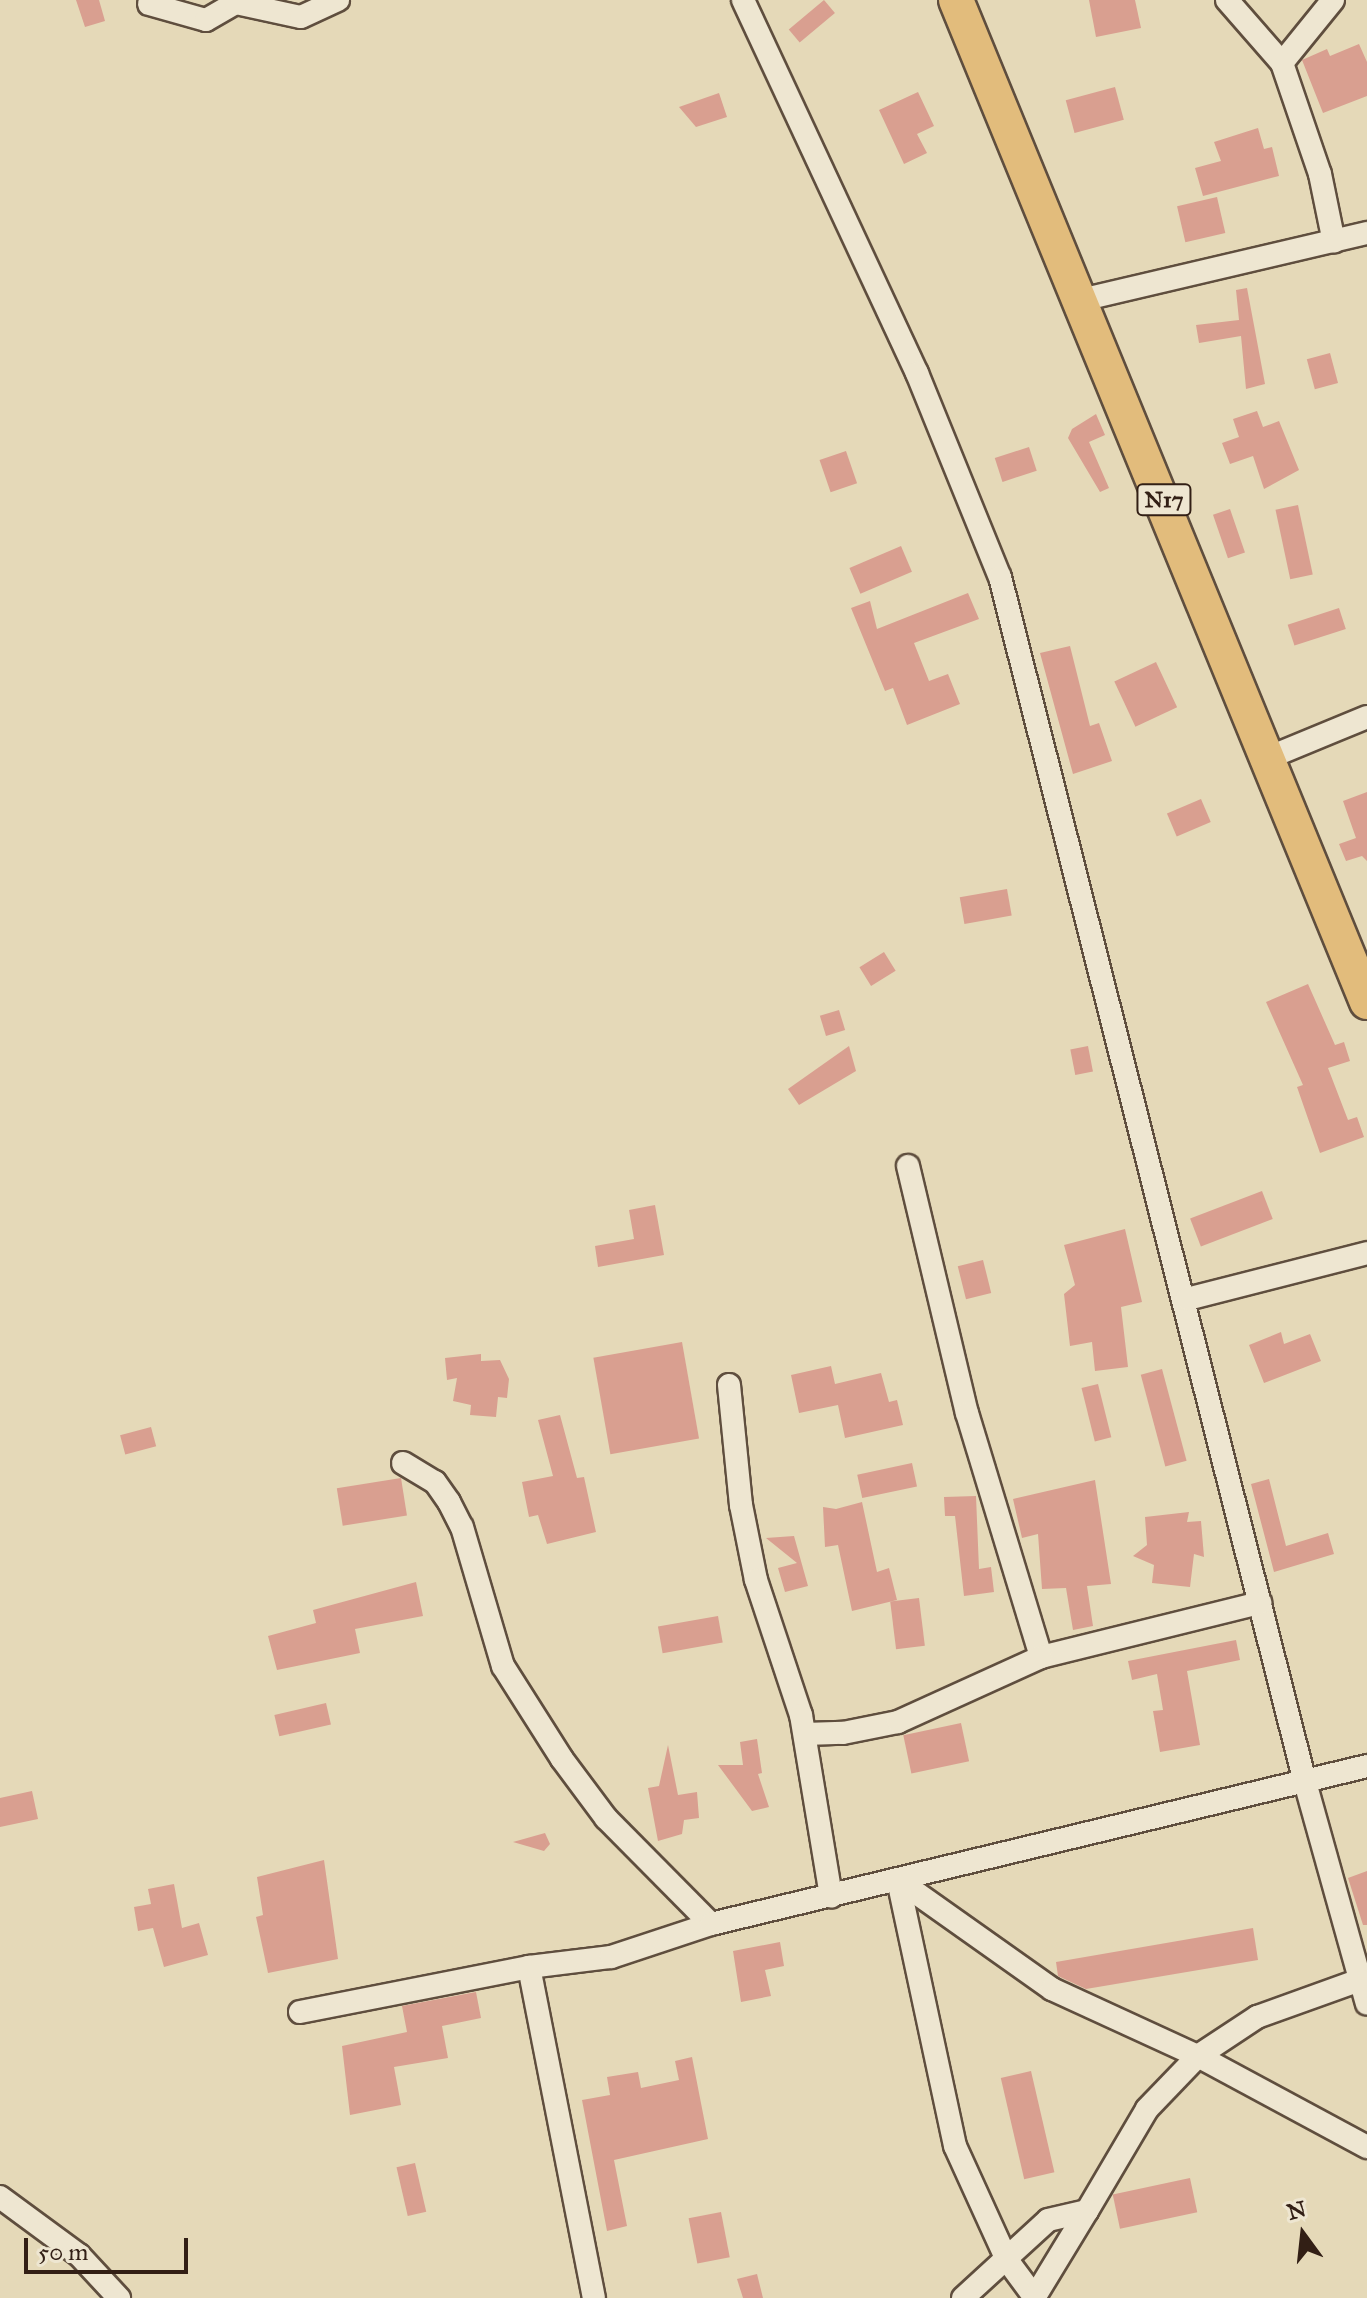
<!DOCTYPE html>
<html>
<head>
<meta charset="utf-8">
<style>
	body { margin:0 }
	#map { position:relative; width:1367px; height:2298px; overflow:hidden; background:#e5d9b8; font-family:"IM FELL Great Primer",serif }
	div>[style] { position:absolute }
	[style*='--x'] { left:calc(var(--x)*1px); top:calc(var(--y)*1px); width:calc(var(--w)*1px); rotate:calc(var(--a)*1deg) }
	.building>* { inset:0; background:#d99f90; transform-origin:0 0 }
	.roads { filter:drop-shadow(2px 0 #5f4e3e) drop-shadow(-2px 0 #5f4e3e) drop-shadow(0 2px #5f4e3e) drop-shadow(0 -2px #5f4e3e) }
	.street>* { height:22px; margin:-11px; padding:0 11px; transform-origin:11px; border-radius:11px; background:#eee6d1 }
	.primary>* { height:34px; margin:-17px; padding:0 17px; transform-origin:17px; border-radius:17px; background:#e2bc7c }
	span { translate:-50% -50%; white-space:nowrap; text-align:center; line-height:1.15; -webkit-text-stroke:8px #eee6d1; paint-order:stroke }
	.shield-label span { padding:2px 6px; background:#eee6d1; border:2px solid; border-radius:6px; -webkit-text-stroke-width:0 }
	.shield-label { font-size:22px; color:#321f15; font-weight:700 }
	.north { position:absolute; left:1263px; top:2194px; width:80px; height:80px; -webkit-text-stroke:6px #eee6d1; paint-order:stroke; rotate:345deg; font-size:22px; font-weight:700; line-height:32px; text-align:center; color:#321f15 }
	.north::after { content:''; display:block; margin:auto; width:28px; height:36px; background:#321f15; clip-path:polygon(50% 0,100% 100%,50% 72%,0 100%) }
	.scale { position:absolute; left:24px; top:2238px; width:164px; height:36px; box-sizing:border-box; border:4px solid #321f15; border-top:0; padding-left:10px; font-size:24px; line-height:28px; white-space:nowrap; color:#321f15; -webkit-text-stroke:6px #eee6d1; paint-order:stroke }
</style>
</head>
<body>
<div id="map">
	<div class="building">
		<div style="clip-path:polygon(76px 0,99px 0,105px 21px,85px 27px)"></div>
		<div style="left:824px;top:0;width:17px;height:46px;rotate:50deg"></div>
		<div style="clip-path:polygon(1089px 0,1135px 0,1141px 28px,1096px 37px)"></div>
		<div style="clip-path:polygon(1359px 44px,1367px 62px,1367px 96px,1323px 113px,1302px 60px,1327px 49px,1330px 56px)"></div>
		<div style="left:1115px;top:87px;width:34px;height:51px;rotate:75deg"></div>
		<div style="clip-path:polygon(918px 92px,934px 126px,917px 134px,927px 153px,904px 164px,879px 110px)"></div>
		<div style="clip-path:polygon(719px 93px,727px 117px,696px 127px,679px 107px)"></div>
		<div style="clip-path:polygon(1258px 128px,1264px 149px,1272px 147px,1279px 176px,1203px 196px,1195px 168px,1221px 161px,1214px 142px)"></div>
		<div style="left:1217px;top:197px;width:37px;height:41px;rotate:77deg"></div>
		<div style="clip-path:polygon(1247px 288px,1265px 384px,1246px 389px,1241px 336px,1199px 343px,1196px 325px,1239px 320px,1236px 290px)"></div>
		<div style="left:1330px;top:353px;width:31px;height:24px;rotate:75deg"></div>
		<div style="clip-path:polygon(1257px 411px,1263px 427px,1279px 421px,1299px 470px,1264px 489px,1253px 456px,1230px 464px,1222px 443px,1239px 437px,1233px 419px)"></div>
		<div style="clip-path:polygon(1096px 414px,1105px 435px,1089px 442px,1109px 488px,1100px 492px,1068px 438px,1072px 429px)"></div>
		<div style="left:1029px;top:447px;width:25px;height:36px;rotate:72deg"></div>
		<div style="left:846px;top:451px;width:34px;height:28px;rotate:71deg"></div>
		<div style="left:1298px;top:505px;width:71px;height:23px;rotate:78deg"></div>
		<div style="left:1230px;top:509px;width:46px;height:18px;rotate:71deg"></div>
		<div style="left:901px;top:546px;width:28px;height:56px;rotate:67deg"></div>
		<div style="clip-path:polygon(968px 593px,979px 619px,914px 643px,929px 681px,948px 674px,960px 704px,907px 725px,893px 688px,885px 691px,851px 608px,870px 601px,877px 629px)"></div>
		<div style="left:1339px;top:608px;width:22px;height:54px;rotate:72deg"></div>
		<div style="clip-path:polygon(1070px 646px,1090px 726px,1099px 723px,1112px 761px,1073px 774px,1040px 653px)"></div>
		<div style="left:1156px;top:662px;width:50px;height:46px;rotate:65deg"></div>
		<div style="clip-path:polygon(1367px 792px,1367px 861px,1362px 856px,1346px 861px,1339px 844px,1356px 838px,1343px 801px)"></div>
		<div style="left:1201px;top:799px;width:25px;height:37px;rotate:67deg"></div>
		<div style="left:1007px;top:889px;width:27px;height:48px;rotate:80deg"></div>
		<div style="left:884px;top:952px;width:22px;height:29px;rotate:58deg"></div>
		<div style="clip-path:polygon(1308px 984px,1335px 1045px,1344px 1042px,1350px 1061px,1328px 1068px,1348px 1120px,1357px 1117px,1364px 1137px,1320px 1153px,1297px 1087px,1303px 1085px,1266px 1002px)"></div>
		<div style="left:839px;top:1010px;width:21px;height:20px;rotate:73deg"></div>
		<div style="clip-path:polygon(849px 1046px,856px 1071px,799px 1105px,788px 1089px)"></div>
		<div style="left:1088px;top:1046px;width:26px;height:18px;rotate:79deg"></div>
		<div style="left:1262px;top:1191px;width:30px;height:77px;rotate:69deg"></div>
		<div style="clip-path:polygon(655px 1205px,664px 1255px,598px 1267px,595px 1246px,634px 1239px,629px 1210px)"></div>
		<div style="clip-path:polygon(1125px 1229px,1142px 1302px,1121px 1307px,1128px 1367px,1095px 1371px,1092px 1342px,1070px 1346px,1064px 1294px,1075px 1285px,1064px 1245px)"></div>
		<div style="left:983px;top:1260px;width:34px;height:26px;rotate:76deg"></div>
		<div style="clip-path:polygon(1281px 1332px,1284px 1344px,1310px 1334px,1321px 1361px,1264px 1383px,1249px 1345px)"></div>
		<div style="left:682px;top:1342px;width:98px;height:90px;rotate:80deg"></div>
		<div style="clip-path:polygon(481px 1354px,481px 1361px,500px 1360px,509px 1379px,507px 1398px,498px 1397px,496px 1417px,470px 1415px,471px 1405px,453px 1401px,457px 1378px,447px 1380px,445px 1358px)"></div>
		<div style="clip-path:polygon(831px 1366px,835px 1384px,881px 1373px,889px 1402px,897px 1400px,903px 1425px,845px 1438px,838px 1405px,799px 1413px,791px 1375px)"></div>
		<div style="left:1162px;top:1369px;width:95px;height:22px;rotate:75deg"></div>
		<div style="left:1098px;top:1384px;width:55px;height:17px;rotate:76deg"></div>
		<div style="clip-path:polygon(560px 1415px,577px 1478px,584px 1477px,596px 1532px,547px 1544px,538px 1515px,529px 1517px,522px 1482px,553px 1476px,538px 1420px)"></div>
		<div style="left:151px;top:1427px;width:20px;height:32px;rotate:75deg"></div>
		<div style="left:912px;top:1463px;width:24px;height:56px;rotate:78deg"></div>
		<div style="left:401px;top:1478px;width:38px;height:65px;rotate:81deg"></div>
		<div style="clip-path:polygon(1269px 1479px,1286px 1546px,1328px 1533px,1334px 1554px,1274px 1572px,1251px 1484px)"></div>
		<div style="clip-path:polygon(1095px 1480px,1111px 1584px,1087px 1586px,1093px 1626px,1073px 1630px,1066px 1588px,1042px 1589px,1038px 1534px,1022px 1538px,1013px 1499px)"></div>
		<div style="clip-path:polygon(976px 1496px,979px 1569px,991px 1567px,994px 1592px,964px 1596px,955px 1516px,945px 1516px,944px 1497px)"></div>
		<div style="clip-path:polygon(862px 1502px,877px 1572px,889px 1568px,897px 1600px,852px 1611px,838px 1545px,825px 1547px,823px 1507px,836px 1509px)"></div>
		<div style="clip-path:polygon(1189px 1512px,1187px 1522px,1201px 1521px,1204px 1557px,1194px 1554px,1190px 1587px,1152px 1583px,1154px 1565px,1133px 1556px,1147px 1545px,1145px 1517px)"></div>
		<div style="clip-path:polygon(794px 1536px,808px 1586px,785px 1592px,778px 1568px,797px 1563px,766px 1538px)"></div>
		<div style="clip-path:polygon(416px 1582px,423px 1616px,355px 1629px,360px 1653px,277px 1670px,268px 1636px,316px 1623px,313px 1610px)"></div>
		<div style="left:919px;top:1598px;width:48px;height:29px;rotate:83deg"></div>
		<div style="left:718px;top:1616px;width:27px;height:61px;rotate:80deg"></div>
		<div style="clip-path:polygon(1236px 1640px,1240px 1660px,1187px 1671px,1200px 1745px,1160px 1752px,1153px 1711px,1163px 1710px,1157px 1674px,1132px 1680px,1128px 1661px)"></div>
		<div style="left:326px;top:1703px;width:22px;height:53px;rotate:77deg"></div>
		<div style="left:961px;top:1723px;width:39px;height:59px;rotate:78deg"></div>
		<div style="clip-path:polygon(757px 1739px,762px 1773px,758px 1774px,769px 1807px,752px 1811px,718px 1765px,743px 1765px,740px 1742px)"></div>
		<div style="clip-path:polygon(668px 1745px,678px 1795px,697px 1792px,699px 1818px,684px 1820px,682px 1834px,658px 1841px,648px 1788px,659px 1786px)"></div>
		<div style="clip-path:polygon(32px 1791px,38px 1819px,0 1827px,0 1798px)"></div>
		<div style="clip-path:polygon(545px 1833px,550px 1844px,544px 1851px,513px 1842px)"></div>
		<div style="clip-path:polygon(324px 1860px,338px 1959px,268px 1973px,256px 1917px,263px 1915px,257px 1877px)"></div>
		<div style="clip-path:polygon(1367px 1871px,1367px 1925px,1363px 1925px,1348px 1878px)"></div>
		<div style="clip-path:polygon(174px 1884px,182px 1928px,199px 1923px,208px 1955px,164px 1967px,153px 1928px,138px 1931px,134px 1907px,151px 1904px,148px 1889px)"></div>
		<div style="clip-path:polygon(1253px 1928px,1258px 1960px,1086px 1989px,1058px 1976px,1056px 1962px)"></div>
		<div style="clip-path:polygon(780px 1942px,784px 1966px,765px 1970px,771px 1996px,741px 2002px,733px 1951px)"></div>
		<div style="clip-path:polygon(476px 1992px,481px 2018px,442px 2026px,448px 2058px,394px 2067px,401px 2105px,350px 2115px,342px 2046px,407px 2032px,402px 2006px)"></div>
		<div style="clip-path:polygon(692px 2057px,708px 2139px,614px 2160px,627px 2226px,607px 2231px,582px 2100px,610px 2095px,607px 2077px,638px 2072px,641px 2088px,679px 2080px,675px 2061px)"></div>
		<div style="left:1031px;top:2071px;width:104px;height:31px;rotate:77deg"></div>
		<div style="left:415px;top:2163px;width:50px;height:19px;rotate:77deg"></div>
		<div style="left:1190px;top:2178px;width:35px;height:79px;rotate:78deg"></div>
		<div style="left:721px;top:2212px;width:46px;height:33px;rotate:79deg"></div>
		<div style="clip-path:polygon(757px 2274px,763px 2298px,743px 2298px,737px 2279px)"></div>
	</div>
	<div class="roads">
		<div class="street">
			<div style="--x:743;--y:0;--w:412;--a:65"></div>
			<div style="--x:917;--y:373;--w:220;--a:67.9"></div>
			<div style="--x:1000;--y:577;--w:1243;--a:75.8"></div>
			<div style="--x:1305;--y:1782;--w:230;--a:74.4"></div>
			<div style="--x:1227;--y:0;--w:84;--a:48.9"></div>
			<div style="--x:1333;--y:0;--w:81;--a:129"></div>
			<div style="--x:1282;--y:63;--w:117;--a:71.1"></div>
			<div style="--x:1320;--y:174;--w:69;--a:78.4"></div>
			<div style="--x:149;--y:4;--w:59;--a:15.7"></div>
			<div style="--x:206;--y:20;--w:34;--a:-30"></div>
			<div style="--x:236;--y:3;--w:66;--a:12.2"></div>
			<div style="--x:301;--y:17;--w:41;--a:-24.7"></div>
			<div style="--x:1081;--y:300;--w:294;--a:-13.2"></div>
			<div style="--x:1270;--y:757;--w:105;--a:-22.4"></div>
			<div style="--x:908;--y:1166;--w:254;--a:76.6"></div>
			<div style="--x:967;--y:1413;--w:255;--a:73.1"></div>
			<div style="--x:1041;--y:1657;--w:226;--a:-13.9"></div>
			<div style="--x:1187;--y:1299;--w:186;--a:-14.3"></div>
			<div style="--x:729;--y:1385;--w:121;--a:84.3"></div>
			<div style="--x:741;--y:1505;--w:76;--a:78.7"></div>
			<div style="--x:756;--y:1580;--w:142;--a:71.6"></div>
			<div style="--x:801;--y:1715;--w:184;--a:80.6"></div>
			<div style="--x:403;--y:1463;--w:37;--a:31"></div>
			<div style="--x:435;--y:1482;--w:24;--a:55"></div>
			<div style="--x:449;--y:1502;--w:28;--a:63"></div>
			<div style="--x:462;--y:1527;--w:145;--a:73.6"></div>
			<div style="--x:503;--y:1666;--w:110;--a:57.6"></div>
			<div style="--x:562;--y:1759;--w:74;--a:53.3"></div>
			<div style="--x:606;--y:1818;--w:149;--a:45.3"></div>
			<div style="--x:805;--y:1734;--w:38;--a:-2"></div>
			<div style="--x:843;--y:1733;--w:56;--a:-11.3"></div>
			<div style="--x:898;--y:1722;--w:157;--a:-24.4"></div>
			<div style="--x:898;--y:1880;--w:189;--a:35.3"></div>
			<div style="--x:1052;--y:1989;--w:161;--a:24.7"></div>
			<div style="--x:1198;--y:2056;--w:192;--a:28.3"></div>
			<div style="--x:898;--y:1880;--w:272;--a:77.9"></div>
			<div style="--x:955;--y:2146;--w:125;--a:65.5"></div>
			<div style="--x:1007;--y:2260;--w:44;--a:53.4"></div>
			<div style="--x:529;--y:1967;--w:337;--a:78.9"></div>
			<div style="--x:300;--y:2012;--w:233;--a:-11.1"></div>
			<div style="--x:529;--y:1967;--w:83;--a:-7"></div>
			<div style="--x:611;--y:1957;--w:105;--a:-18.3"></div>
			<div style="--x:711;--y:1924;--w:675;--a:-13.54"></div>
			<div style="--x:0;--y:2197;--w:98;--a:36.3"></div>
			<div style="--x:79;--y:2255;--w:59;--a:47.1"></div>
			<div style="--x:963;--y:2298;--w:115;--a:-42.5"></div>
			<div style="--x:1048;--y:2220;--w:40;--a:-13"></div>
			<div style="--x:1087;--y:2211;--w:118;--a:-59.5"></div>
			<div style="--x:1147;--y:2109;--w:74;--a:-46.1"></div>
			<div style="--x:1198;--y:2056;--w:71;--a:-33.5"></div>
			<div style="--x:1257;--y:2017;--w:109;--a:-19.8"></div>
			<div style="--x:1034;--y:2298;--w:102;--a:-58.7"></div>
		</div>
		<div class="primary">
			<div style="--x:956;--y:0;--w:1083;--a:67.7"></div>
		</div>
	</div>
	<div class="shield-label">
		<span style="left:1164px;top:500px">N17</span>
	</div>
	<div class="north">N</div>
	<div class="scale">50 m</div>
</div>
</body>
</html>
